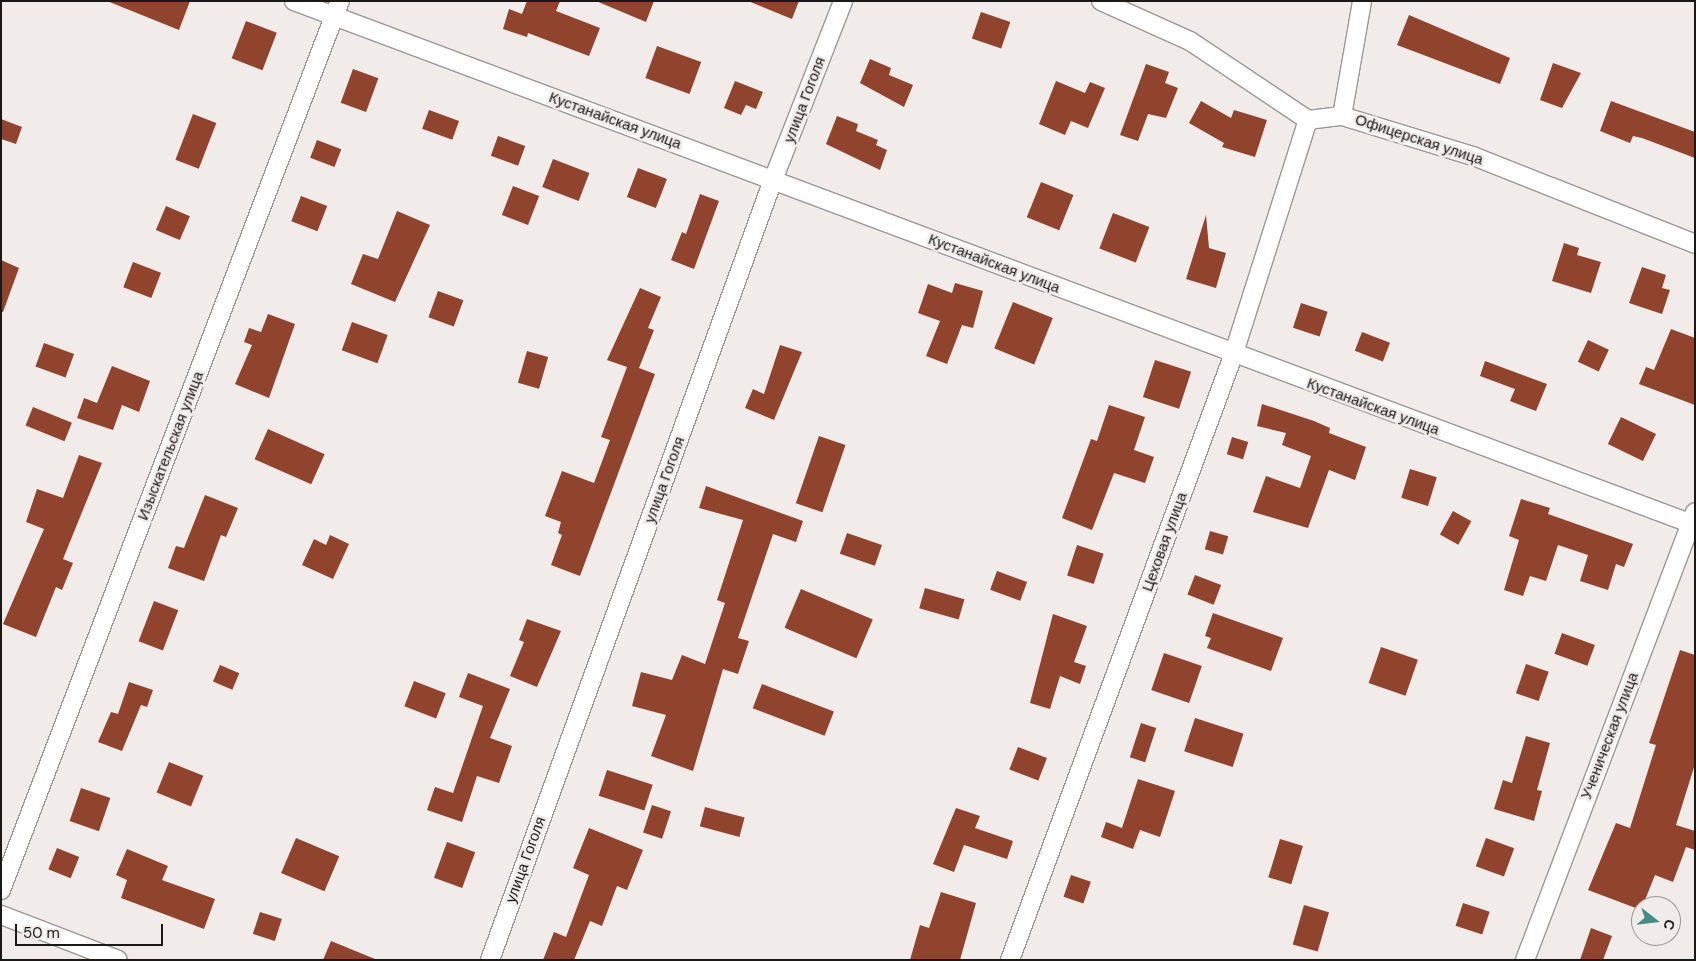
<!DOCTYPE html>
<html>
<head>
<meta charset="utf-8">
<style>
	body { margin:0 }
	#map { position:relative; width:1696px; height:961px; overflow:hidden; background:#f1ebe9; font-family:"DM Sans",sans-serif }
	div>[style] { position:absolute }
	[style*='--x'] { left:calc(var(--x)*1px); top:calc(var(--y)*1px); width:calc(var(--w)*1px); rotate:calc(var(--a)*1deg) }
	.building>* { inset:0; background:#90432d; transform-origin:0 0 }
	.roads { filter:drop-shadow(1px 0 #9d9796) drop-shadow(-1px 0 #9d9796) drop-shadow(0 1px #9d9796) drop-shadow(0 -1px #9d9796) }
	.minor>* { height:18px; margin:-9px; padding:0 9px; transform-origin:9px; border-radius:9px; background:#fff }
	span { translate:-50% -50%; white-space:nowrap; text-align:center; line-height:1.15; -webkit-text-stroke:5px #f1ebe9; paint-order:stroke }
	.street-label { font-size:15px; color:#1b1918 }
	.frame { position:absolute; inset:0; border:2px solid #1b1918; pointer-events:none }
	.north { position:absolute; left:1631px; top:896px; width:50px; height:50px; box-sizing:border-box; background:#f1ebe9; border:1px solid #9b9795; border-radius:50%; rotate:106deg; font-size:14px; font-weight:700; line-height:20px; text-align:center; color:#1b1918 }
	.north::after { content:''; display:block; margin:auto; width:18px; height:22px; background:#458c84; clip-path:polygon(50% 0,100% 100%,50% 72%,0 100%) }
	.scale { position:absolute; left:15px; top:924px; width:148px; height:22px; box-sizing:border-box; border:2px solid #1b1918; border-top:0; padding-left:6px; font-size:15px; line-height:18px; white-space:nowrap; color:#1b1918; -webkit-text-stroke:4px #f1ebe9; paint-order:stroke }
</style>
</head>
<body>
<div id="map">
	<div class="building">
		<div style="clip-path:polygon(107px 1px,190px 1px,179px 30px)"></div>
		<div style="clip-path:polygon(527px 1px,560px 1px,556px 11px,600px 28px,589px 56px,528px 33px,527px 37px,503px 29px,509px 9px,522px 14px)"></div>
		<div style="clip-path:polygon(596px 1px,654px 1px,646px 22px)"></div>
		<div style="clip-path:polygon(748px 1px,799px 1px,792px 19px)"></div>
		<div style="left:981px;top:12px;width:31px;height:28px;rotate:19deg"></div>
		<div style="clip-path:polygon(1409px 15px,1510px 58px,1500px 84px,1397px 45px)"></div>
		<div style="left:246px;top:21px;width:33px;height:40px;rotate:21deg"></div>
		<div style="left:657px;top:46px;width:47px;height:34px;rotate:20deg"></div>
		<div style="clip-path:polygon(870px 59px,891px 68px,889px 75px,913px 85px,904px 107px,860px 83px)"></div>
		<div style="clip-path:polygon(1553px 63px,1581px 73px,1562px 108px,1540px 100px)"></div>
		<div style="clip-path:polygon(1146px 64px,1169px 72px,1165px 83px,1178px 88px,1166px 118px,1148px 114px,1138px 141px,1120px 135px)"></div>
		<div style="left:353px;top:69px;width:27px;height:36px;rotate:20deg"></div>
		<div style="clip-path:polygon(735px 81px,763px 92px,756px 109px,746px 105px,741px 115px,724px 108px)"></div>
		<div style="clip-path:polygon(1056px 81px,1085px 93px,1090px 82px,1105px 88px,1088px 128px,1071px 121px,1065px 135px,1039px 124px)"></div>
		<div style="clip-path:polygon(1201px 101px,1231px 118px,1234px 110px,1267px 120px,1255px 157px,1222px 147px,1224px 143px,1189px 123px)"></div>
		<div style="clip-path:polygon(1611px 101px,1695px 132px,1695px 158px,1642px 138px,1633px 136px,1630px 143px,1600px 131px)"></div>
		<div style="left:429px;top:110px;width:32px;height:20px;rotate:20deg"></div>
		<div style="left:193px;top:114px;width:25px;height:49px;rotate:21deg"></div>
		<div style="clip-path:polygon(837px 116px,858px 124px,856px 131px,878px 140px,876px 145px,887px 150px,880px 170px,826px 144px)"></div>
		<div style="clip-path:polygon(1px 119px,22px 127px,16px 144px,1px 139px)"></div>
		<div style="left:498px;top:136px;width:29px;height:21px;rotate:20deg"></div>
		<div style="left:317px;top:140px;width:26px;height:19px;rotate:21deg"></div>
		<div style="left:553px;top:159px;width:39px;height:30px;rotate:21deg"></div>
		<div style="left:638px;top:168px;width:31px;height:31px;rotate:21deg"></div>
		<div style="left:1041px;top:182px;width:35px;height:38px;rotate:22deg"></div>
		<div style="left:513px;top:186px;width:28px;height:31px;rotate:21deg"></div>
		<div style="clip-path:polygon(700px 194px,719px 201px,694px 269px,671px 260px,682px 232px,686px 234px)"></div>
		<div style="left:301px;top:196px;width:28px;height:27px;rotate:21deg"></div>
		<div style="left:166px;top:206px;width:26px;height:26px;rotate:23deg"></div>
		<div style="clip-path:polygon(397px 211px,430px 225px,395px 302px,351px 284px,363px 254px,378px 259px)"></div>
		<div style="left:1113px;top:213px;width:39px;height:38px;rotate:21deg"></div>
		<div style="clip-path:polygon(1206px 215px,1209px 248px,1226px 253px,1216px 288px,1186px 279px)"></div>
		<div style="clip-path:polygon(1564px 243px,1579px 248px,1577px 255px,1601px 262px,1591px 293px,1552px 281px)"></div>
		<div style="clip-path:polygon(1px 260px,19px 268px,3px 312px,1px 312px)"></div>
		<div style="left:133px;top:262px;width:30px;height:27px;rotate:21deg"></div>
		<div style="clip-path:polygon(1642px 267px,1666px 275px,1662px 288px,1670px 290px,1662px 314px,1629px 303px)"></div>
		<div style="clip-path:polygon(955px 283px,983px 291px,973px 328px,962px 325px,947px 364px,926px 356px,940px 321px,918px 313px,928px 284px,952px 293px)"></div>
		<div style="clip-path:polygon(640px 288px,661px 297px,648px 328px,654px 330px,639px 368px,655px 374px,580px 576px,551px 565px,562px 535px,558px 533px,561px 522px,545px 516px,562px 471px,594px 483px,610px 440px,601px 437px,627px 367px,607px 360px)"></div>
		<div style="left:438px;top:291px;width:27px;height:28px;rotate:20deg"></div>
		<div style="left:1013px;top:302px;width:43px;height:50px;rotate:22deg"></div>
		<div style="left:1301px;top:303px;width:28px;height:26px;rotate:18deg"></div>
		<div style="clip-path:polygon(268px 314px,295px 324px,269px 398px,235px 384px,252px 345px,244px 342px,249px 328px,261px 332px)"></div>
		<div style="left:352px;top:322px;width:38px;height:30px;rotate:20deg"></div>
		<div style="clip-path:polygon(1671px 329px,1695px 338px,1695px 405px,1639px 384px,1646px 367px,1654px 370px)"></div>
		<div style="left:1362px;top:332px;width:30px;height:20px;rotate:21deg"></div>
		<div style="left:1588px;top:340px;width:23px;height:24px;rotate:25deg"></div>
		<div style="left:44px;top:343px;width:32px;height:25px;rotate:20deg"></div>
		<div style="clip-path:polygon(780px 345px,802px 352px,774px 420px,745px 408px,753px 389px,764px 394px)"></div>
		<div style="left:527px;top:351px;width:22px;height:33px;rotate:16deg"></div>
		<div style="left:1155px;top:360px;width:38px;height:39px;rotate:18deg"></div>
		<div style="clip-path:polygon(1485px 361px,1547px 384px,1536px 411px,1510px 401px,1515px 389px,1480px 376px)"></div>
		<div style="clip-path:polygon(112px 366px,150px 381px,139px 412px,122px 405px,113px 430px,77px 418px,84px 398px,97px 403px)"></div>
		<div style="clip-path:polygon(1262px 404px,1314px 421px,1330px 428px,1329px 433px,1366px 447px,1355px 480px,1329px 470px,1308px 528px,1253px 512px,1266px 476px,1300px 488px,1311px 456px,1282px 445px,1286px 433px,1257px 426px)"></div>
		<div style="clip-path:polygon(1109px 405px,1145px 417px,1134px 450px,1154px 457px,1145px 483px,1114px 473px,1092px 530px,1062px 518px,1091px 439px,1097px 441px)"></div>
		<div style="left:33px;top:407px;width:42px;height:20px;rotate:22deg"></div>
		<div style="left:1621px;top:417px;width:39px;height:30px;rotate:26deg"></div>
		<div style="left:268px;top:429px;width:62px;height:33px;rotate:24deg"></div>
		<div style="left:819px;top:436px;width:28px;height:71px;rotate:19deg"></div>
		<div style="left:1232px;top:437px;width:17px;height:18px;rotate:17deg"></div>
		<div style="clip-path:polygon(79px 455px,102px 463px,63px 559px,73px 563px,62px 590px,56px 587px,36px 637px,3px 624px,44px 529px,26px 522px,37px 489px,63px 498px)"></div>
		<div style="left:1410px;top:469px;width:28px;height:30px;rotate:17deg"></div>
		<div style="clip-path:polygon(706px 486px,803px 521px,796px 542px,773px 534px,738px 638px,749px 641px,738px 674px,723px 669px,693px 771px,651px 756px,666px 715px,632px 706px,641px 672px,672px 680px,682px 655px,705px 664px,725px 603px,717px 600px,743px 520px,699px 508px)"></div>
		<div style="clip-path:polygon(205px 495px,238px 508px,226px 537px,221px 535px,204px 581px,168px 568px,176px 546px,184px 548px)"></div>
		<div style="clip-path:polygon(1521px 499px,1550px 508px,1548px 514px,1633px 544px,1624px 567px,1616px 564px,1608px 590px,1580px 581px,1588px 555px,1558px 545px,1546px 581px,1530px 576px,1523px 596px,1504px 590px,1519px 540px,1509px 536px)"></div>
		<div style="left:1453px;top:511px;width:21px;height:27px;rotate:29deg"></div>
		<div style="left:1210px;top:531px;width:19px;height:19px;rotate:16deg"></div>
		<div style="left:847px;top:533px;width:37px;height:22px;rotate:19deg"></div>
		<div style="clip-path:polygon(330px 535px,349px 544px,333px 579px,302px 565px,314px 539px,326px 545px)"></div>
		<div style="left:1077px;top:545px;width:28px;height:32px;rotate:18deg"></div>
		<div style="left:997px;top:571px;width:32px;height:20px;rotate:20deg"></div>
		<div style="left:1195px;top:575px;width:28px;height:21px;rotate:21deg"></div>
		<div style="left:925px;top:588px;width:41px;height:21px;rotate:16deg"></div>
		<div style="left:801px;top:589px;width:78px;height:42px;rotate:23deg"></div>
		<div style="left:154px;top:601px;width:26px;height:43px;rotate:21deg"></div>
		<div style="clip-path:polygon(1213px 613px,1283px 638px,1271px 671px,1207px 648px,1211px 638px,1205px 636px)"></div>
		<div style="clip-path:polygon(1053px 614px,1087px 626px,1074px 662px,1086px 666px,1080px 684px,1060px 676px,1050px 709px,1030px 703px)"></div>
		<div style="clip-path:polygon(527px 619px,561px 631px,537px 687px,510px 676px,524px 642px,519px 640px)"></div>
		<div style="left:1562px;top:633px;width:35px;height:22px;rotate:20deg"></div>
		<div style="left:1381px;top:647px;width:39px;height:38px;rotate:19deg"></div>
		<div style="clip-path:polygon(1680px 650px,1695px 655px,1695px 764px,1676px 825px,1695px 831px,1695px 850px,1686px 847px,1673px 882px,1655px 875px,1641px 910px,1588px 890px,1616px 823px,1630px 828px,1656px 745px,1649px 743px)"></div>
		<div style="left:1164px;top:653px;width:40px;height:39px;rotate:19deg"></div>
		<div style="left:1526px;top:664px;width:24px;height:31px;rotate:19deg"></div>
		<div style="left:220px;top:665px;width:21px;height:18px;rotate:23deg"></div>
		<div style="clip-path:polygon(468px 673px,510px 689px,490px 738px,512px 746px,499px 783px,477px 776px,462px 822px,427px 810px,435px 787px,453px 793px,483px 706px,459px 697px)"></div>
		<div style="left:414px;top:681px;width:34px;height:27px;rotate:21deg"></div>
		<div style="clip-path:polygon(129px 682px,153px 690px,147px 707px,141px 705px,122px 751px,98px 742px,111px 712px,118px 714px)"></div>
		<div style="left:762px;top:684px;width:77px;height:26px;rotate:21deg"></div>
		<div style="left:1195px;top:718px;width:51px;height:35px;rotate:18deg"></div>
		<div style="left:1141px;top:723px;width:16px;height:36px;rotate:18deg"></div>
		<div style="clip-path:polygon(1526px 736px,1550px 743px,1537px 790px,1542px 791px,1534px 821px,1494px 809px,1503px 780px,1512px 783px)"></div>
		<div style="left:1018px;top:747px;width:31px;height:24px;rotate:21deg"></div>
		<div style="left:169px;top:762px;width:37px;height:33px;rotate:22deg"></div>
		<div style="left:607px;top:770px;width:48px;height:27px;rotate:18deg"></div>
		<div style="clip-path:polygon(1138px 779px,1175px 791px,1160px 837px,1140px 830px,1133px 849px,1101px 837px,1106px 822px,1122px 828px)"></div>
		<div style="left:81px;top:788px;width:31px;height:35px;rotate:19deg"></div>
		<div style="left:652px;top:805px;width:20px;height:29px;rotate:18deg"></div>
		<div style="left:705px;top:807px;width:41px;height:20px;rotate:15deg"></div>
		<div style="clip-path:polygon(956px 808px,980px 816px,975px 828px,1013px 841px,1007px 859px,964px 845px,954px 872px,933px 864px)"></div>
		<div style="clip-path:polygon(589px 828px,643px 850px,627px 890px,617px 886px,602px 926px,590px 921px,574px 960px,543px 960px,554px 932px,566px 937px,589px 875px,573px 868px)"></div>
		<div style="left:296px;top:838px;width:47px;height:38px;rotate:23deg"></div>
		<div style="left:1486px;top:838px;width:30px;height:30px;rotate:20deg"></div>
		<div style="left:1280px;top:839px;width:24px;height:40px;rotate:17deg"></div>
		<div style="left:447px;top:842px;width:30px;height:38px;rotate:20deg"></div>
		<div style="left:57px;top:848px;width:24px;height:23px;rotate:22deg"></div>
		<div style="clip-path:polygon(127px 849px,168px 866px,162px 880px,215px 899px,204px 929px,121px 898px,127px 880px,116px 875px)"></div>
		<div style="left:1071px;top:875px;width:21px;height:23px;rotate:19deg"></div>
		<div style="clip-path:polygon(941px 892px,976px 903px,960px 960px,910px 960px,920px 925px,929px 928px)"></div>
		<div style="left:1463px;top:903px;width:28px;height:24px;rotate:18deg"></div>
		<div style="left:1304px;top:905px;width:26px;height:41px;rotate:16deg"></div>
		<div style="left:260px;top:912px;width:23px;height:23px;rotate:18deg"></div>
		<div style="clip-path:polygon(1591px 928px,1612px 936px,1603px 960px,1580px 960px)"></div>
		<div style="clip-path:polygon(331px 941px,375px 959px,375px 960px,323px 960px)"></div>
	</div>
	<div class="roads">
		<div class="minor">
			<div style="--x:294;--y:1;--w:1496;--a:20.51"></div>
			<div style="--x:1101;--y:1;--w:98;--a:24.2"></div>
			<div style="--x:1190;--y:41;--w:142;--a:33.8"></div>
			<div style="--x:1308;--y:120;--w:34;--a:-7"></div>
			<div style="--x:1342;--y:116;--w:137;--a:17"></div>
			<div style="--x:1473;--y:156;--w:239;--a:21.6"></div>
			<div style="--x:1342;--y:116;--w:117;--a:-80.1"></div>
			<div style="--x:1;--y:890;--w:951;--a:-69.13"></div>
			<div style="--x:1;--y:915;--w:125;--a:21"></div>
			<div style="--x:490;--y:960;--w:830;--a:-70.06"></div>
			<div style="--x:773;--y:180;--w:192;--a:-68.6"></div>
			<div style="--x:1010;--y:960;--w:644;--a:-69.74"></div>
			<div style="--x:1233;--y:356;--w:248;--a:-72.4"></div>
			<div style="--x:1525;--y:960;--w:479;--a:-69.2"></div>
		</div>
	</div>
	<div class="street-label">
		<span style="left:805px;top:100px;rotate:-69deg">улица Гоголя</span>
		<span style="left:615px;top:121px;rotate:20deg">Кустанайская улица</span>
		<span style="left:1419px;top:140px;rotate:18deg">Офицерская улица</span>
		<span style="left:994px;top:264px;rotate:21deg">Кустанайская улица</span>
		<span style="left:1373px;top:407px;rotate:20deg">Кустанайская улица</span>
		<span style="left:171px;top:446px;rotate:-69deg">Изыскательская улица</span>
		<span style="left:665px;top:480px;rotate:-70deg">улица Гоголя</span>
		<span style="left:1165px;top:542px;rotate:-70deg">Цеховая улица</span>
		<span style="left:1610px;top:736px;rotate:-69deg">Ученическая улица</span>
		<span style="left:526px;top:860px;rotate:-70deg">улица Гоголя</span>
	</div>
	<div class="frame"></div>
	<div class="north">С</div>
	<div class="scale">50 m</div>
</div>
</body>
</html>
